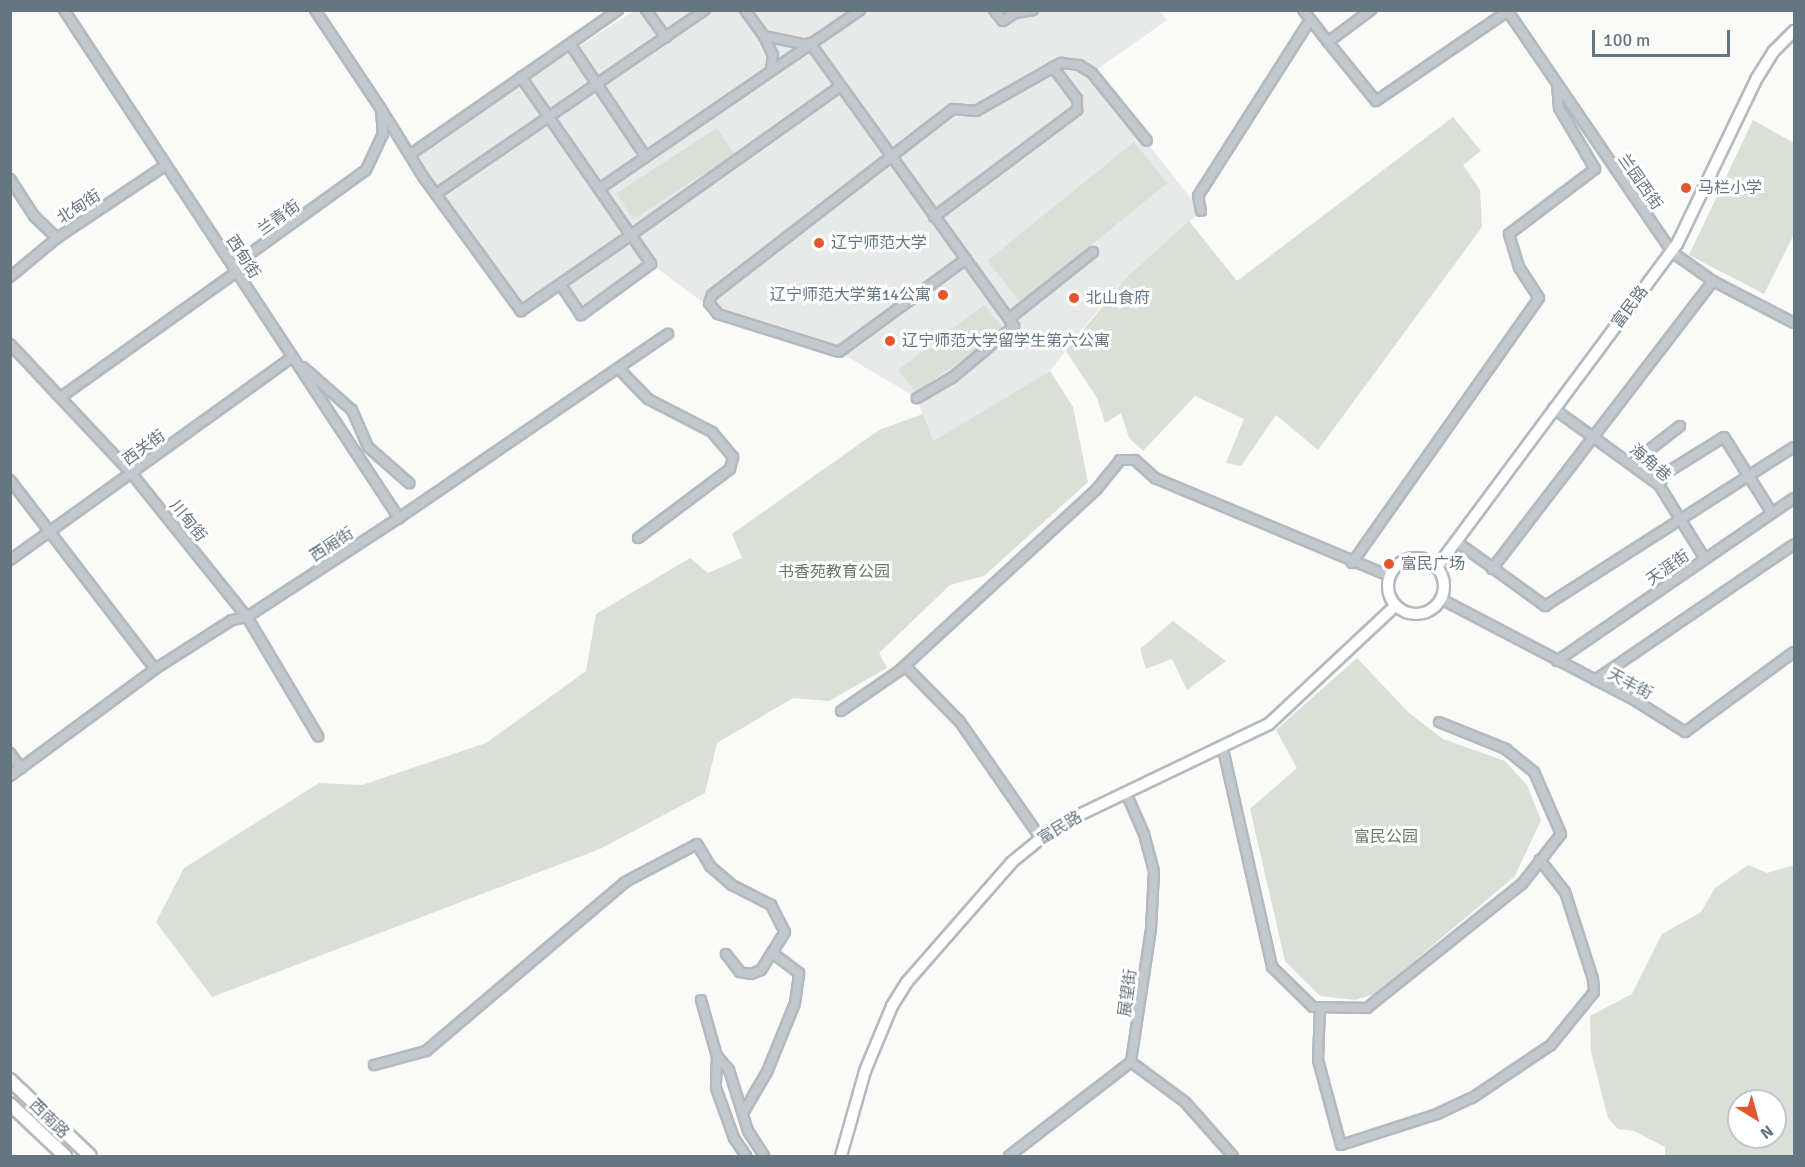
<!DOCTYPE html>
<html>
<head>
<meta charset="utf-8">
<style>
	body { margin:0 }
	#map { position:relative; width:1805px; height:1167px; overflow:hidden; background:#fafaf8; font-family:Signika,"Noto Sans SC",sans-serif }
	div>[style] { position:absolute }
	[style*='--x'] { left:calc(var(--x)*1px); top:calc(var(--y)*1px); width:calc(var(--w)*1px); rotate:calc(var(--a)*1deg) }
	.built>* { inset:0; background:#e8e9e9 }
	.green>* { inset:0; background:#dadfd7; transform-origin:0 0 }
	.roads { filter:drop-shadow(2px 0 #b3babf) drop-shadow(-2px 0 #b3babf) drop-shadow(0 2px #b3babf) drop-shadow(0 -2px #b3babf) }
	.street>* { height:8px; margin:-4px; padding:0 4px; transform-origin:4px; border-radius:4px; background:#c3c8cc }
	.secondary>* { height:10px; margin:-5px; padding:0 5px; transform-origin:5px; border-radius:5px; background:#fff }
	.secondary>.ring { margin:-5px; padding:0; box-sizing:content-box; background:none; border:10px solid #fff; border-radius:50% }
	.primary>* { height:12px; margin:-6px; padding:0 6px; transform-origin:6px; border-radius:6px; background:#fff }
	.dots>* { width:16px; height:16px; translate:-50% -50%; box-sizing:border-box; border:3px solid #fff; border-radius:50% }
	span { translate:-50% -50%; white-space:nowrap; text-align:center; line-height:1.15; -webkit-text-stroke:6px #fff; paint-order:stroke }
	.street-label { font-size:16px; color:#657683 }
	.poi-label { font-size:16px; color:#657683 }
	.left { translate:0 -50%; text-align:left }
	.right { translate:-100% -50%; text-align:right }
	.park-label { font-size:16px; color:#687a64 }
	.frame { position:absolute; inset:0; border:12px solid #657683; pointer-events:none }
	.north { position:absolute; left:1727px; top:1089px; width:60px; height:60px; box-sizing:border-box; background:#fff; border:2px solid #c1c8cd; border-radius:50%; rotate:143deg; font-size:16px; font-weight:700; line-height:24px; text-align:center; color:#657683 }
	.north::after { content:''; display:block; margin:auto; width:21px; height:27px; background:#e4572e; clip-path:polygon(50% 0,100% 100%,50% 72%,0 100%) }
	.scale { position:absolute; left:1592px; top:30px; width:138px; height:27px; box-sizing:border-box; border:3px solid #657683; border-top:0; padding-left:8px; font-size:18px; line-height:21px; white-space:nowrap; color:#657683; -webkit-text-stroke:4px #fff; paint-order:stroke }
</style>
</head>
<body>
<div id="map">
	<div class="built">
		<div style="clip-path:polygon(634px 11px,1160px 11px,1167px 20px,1092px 73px,1201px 211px,1113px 291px,1050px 371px,932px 442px,917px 398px,839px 352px,712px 309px,651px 264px,581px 315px,559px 284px,521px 311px,411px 154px)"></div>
	</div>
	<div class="green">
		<div style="clip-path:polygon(1453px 117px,1481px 151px,1463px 165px,1480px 190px,1482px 227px,1318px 450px,1276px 415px,1241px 466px,1226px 463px,1244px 419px,1195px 396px,1143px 451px,1129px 438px,1121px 413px,1105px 423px,1097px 398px,1066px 351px,1126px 278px,1189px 221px,1237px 281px)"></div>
		<div style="clip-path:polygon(1753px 120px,1794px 143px,1794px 234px,1764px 294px,1689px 255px)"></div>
		<div style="left:717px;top:128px;width:31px;height:120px;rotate:57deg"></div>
		<div style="left:1134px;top:142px;width:53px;height:189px;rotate:51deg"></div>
		<div style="clip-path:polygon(984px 305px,1002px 327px,994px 338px,916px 392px,898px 370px)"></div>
		<div style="clip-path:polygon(1050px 371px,1073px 407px,1088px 482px,984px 576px,950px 585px,879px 653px,887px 668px,829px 701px,793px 698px,717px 743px,705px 793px,600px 849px,212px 997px,156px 922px,184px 868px,319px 783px,362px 785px,486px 743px,586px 671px,596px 614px,690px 558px,708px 573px,742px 558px,732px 534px,879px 430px,923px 414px,933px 441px)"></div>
		<div style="clip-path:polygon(1173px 621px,1226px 661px,1187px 690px,1172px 659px,1146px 669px,1140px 649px)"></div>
		<div style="clip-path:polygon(1357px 658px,1408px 712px,1443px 739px,1505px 761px,1527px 785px,1541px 820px,1515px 876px,1375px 994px,1355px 1000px,1320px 996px,1285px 961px,1250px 809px,1297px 768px,1276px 730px)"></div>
		<div style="clip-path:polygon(evenodd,1748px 865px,1767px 873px,1794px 865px,1794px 1156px,1665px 1156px,1665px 1147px,1634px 1131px,1618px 1129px,1608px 1118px,1591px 1051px,1590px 1016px,1632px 994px,1662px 934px,1701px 912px,1715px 888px,1748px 865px,1739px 1101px,1775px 1101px,1775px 1137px,1739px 1137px,1739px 1101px)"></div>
	</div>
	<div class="roads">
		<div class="street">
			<div style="--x:64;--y:10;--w:609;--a:56.6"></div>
			<div style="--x:646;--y:10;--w:34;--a:54"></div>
			<div style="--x:745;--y:10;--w:32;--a:54"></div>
			<div style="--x:764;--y:36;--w:45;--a:11.6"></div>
			<div style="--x:994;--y:10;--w:14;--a:51"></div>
			<div style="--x:1003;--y:21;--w:14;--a:-34"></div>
			<div style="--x:1015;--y:13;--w:18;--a:-9"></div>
			<div style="--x:1303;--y:10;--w:41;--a:52"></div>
			<div style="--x:1328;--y:42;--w:54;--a:-36.7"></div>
			<div style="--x:1507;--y:10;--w:293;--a:55.7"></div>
			<div style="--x:1672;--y:252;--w:50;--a:35.3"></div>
			<div style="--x:1713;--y:281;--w:91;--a:27.4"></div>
			<div style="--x:764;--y:36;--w:21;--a:65"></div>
			<div style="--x:773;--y:55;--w:15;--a:98"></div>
			<div style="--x:1328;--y:42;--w:76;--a:50.9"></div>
			<div style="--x:1376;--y:101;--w:160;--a:-34.3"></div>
			<div style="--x:810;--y:43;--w:349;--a:54.2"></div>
			<div style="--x:1014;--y:326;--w:80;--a:140.1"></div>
			<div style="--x:953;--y:377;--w:42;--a:149.7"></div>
			<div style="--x:570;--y:44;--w:136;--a:56.1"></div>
			<div style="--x:521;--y:77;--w:193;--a:55.2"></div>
			<div style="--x:631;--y:235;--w:257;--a:-35.4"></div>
			<div style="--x:383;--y:112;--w:78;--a:58.2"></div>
			<div style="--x:424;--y:178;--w:165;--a:53.9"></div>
			<div style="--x:521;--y:311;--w:134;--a:-34.6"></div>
			<div style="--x:631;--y:235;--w:35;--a:55"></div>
			<div style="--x:651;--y:264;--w:87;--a:143.9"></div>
			<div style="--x:581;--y:315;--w:37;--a:-124"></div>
			<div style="--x:411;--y:154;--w:252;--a:-34.8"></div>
			<div style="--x:10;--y:179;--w:44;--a:57"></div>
			<div style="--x:34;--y:216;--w:32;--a:44"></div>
			<div style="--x:599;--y:189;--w:316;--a:-34.4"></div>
			<div style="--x:436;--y:194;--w:326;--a:-34.4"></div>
			<div style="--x:1201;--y:211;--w:15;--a:-101"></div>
			<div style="--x:1198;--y:196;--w:209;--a:-57.5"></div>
			<div style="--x:934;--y:217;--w:179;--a:-36.8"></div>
			<div style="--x:1077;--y:110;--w:11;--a:-90"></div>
			<div style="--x:1077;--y:99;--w:40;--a:-127"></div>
			<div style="--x:966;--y:259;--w:157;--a:143.8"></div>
			<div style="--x:839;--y:352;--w:127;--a:-162.6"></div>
			<div style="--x:718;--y:314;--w:14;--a:-129"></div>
			<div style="--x:709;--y:303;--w:9;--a:-69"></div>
			<div style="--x:712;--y:295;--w:304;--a:-37.7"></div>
			<div style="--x:953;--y:109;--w:23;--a:5"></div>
			<div style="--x:976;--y:111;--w:98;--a:-29.5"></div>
			<div style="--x:1061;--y:63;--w:18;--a:6"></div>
			<div style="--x:1079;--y:65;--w:15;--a:32"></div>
			<div style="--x:1092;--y:73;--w:87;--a:51"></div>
			<div style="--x:10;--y:277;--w:61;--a:-39.7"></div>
			<div style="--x:57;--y:238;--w:131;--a:-33.8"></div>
			<div style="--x:1010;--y:318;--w:106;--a:-38.5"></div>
			<div style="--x:10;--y:344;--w:178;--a:46.8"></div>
			<div style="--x:132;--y:474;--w:184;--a:51.2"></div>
			<div style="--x:247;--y:617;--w:139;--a:59.2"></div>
			<div style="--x:303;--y:367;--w:65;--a:41.3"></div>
			<div style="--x:352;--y:410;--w:40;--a:66.6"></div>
			<div style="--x:368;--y:447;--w:55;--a:41.3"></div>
			<div style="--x:618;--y:368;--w:43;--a:45.9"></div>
			<div style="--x:648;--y:399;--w:72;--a:27.3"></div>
			<div style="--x:712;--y:432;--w:33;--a:50"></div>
			<div style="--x:733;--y:457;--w:12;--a:104"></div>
			<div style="--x:730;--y:469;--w:115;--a:143.1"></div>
			<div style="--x:61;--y:397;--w:215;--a:-35.5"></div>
			<div style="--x:236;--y:272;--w:16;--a:-60"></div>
			<div style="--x:244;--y:258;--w:150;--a:-35.8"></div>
			<div style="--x:366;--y:170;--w:40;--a:-65"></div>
			<div style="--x:383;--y:134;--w:25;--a:-95"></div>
			<div style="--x:381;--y:109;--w:119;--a:-123.7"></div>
			<div style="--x:1553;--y:408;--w:131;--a:36"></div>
			<div style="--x:1659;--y:485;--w:87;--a:58.1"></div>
			<div style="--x:1631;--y:464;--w:62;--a:-37.8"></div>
			<div style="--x:10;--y:480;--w:238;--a:52.5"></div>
			<div style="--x:1659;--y:485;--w:14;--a:-60"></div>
			<div style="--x:1666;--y:473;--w:68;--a:-31.8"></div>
			<div style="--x:1724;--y:437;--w:90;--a:57.7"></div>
			<div style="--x:1457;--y:542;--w:109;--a:36"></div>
			<div style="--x:1545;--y:606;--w:295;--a:-32.6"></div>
			<div style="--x:10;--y:560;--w:347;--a:-35.7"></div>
			<div style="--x:1352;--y:563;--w:324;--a:-54.8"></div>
			<div style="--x:1539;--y:298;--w:37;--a:-123"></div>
			<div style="--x:1519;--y:267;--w:34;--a:-107"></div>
			<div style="--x:1509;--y:234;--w:108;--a:-37.1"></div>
			<div style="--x:1595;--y:169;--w:71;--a:-120.5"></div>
			<div style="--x:1559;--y:108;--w:22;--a:-95"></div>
			<div style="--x:1492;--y:569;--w:363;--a:-52.5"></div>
			<div style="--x:1441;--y:599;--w:220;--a:27.6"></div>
			<div style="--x:1636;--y:701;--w:58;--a:32.3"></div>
			<div style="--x:1685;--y:732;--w:135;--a:-36.3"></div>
			<div style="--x:1557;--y:661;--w:288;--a:-34.5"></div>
			<div style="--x:905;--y:666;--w:78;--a:45.5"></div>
			<div style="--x:960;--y:722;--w:140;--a:55.2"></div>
			<div style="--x:1595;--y:680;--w:241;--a:-34.3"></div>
			<div style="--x:841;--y:711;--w:70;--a:-34.6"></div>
			<div style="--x:899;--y:671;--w:268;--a:-42.6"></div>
			<div style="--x:1096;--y:490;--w:38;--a:-51"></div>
			<div style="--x:1120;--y:460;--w:15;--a:0"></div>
			<div style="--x:1135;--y:460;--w:27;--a:42"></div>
			<div style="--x:1155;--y:478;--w:254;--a:22.7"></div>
			<div style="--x:1223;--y:749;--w:223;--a:77.3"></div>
			<div style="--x:1272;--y:967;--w:57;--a:44.3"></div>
			<div style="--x:1313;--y:1007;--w:54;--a:1.1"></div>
			<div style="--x:1367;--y:1008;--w:198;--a:-38.7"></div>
			<div style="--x:1522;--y:884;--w:63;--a:-52"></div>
			<div style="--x:1561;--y:834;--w:68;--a:-113.5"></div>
			<div style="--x:1534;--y:772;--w:36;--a:-141"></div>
			<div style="--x:1506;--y:749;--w:72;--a:-158.1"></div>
			<div style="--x:10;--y:753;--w:19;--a:54"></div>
			<div style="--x:10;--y:776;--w:180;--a:-36.4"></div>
			<div style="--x:155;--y:669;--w:91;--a:-32.5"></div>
			<div style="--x:232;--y:620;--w:15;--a:-11"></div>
			<div style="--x:247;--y:617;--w:181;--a:-33.1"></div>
			<div style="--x:399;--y:518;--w:326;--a:-34.4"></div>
			<div style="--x:1126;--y:793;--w:45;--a:66.3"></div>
			<div style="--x:1144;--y:834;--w:39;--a:75"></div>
			<div style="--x:1154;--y:872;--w:57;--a:93"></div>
			<div style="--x:1151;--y:929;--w:134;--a:98.6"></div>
			<div style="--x:1131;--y:1062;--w:67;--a:36.5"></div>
			<div style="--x:1185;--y:1102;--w:72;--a:48.4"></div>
			<div style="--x:701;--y:1000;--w:58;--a:74.1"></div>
			<div style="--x:717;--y:1056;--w:32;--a:92"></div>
			<div style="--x:716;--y:1088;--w:53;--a:70.2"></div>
			<div style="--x:734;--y:1138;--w:22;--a:56"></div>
			<div style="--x:1320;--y:1008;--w:52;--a:92.2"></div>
			<div style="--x:1318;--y:1060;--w:88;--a:74.9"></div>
			<div style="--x:1341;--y:1145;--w:101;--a:-17.9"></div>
			<div style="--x:1437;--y:1114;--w:38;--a:-25"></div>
			<div style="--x:1472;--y:1098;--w:95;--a:-33.9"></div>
			<div style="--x:1551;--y:1045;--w:68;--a:-50.9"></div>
			<div style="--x:1594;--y:992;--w:13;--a:-94"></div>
			<div style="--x:1593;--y:979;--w:91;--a:-107.8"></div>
			<div style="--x:1565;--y:892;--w:41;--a:-128"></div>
			<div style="--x:717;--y:1056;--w:18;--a:49"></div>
			<div style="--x:729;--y:1070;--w:64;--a:72.7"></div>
			<div style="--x:748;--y:1131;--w:30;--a:57"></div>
			<div style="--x:374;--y:1065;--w:54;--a:-15.1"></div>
			<div style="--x:426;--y:1051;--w:261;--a:-40.3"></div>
			<div style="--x:625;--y:882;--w:81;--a:-27.8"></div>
			<div style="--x:697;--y:844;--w:26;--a:59"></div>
			<div style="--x:710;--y:866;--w:29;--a:41"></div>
			<div style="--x:732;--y:885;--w:44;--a:27.1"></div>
			<div style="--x:771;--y:905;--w:30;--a:63"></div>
			<div style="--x:785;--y:932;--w:45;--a:122.3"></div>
			<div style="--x:761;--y:970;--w:11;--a:158"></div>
			<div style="--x:751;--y:974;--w:11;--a:-170"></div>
			<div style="--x:740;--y:972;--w:23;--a:-128"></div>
			<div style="--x:743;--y:1113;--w:48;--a:-59.7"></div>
			<div style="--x:767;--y:1072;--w:74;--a:-67.9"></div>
			<div style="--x:795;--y:1003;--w:30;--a:-82"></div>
			<div style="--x:799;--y:973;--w:34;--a:-143"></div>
			<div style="--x:1009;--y:1156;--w:154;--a:-37.6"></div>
		</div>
		<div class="secondary">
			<div class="ring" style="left:1388px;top:558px;width:46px;height:46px"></div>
			<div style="--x:1437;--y:567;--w:402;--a:-53.4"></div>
			<div style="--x:1677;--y:244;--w:184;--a:-64.3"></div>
			<div style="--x:1757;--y:78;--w:31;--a:-58"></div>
			<div style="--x:1773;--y:52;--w:30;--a:-45"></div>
			<div style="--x:841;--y:1156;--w:88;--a:-74.2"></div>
			<div style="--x:865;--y:1071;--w:70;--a:-67.4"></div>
			<div style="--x:892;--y:1006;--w:28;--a:-58"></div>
			<div style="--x:907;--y:982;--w:159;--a:-48.8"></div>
			<div style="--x:1012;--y:862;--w:57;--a:-39.3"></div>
			<div style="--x:1056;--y:826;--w:236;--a:-25.6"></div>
			<div style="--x:1269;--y:724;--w:173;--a:-43.1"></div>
		</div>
		<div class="primary">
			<div style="--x:10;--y:1080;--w:110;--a:43.5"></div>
			<div style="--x:10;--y:1104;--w:76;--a:43.4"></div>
		</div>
	</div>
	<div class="dots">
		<div style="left:1686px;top:188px;background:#e4572e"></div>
		<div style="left:819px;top:243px;background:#e4572e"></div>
		<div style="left:943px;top:295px;background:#e4572e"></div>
		<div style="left:1074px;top:298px;background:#e4572e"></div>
		<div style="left:890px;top:341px;background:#e4572e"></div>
		<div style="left:1389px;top:564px;background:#e4572e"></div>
	</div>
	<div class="street-label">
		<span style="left:1640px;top:182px;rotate:55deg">兰园西街</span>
		<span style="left:79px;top:207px;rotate:-33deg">北甸街</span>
		<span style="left:279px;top:218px;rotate:-36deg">兰青街</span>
		<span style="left:243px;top:257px;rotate:57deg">西甸街</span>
		<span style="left:1630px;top:307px;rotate:-53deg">富民路</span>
		<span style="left:144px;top:448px;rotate:-36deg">西关街</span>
		<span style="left:1650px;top:463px;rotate:41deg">海角巷</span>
		<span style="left:188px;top:521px;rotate:51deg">川甸街</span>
		<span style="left:332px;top:545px;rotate:-33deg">西厢街</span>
		<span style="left:1668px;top:568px;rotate:-35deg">天涯街</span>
		<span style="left:1630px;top:684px;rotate:28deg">天丰街</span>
		<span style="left:1060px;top:828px;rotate:-31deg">富民路</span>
		<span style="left:1128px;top:993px;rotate:-82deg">展望街</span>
		<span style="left:49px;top:1119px;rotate:44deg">西南路</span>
	</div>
	<div class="poi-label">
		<span class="left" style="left:1698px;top:188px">马栏小学</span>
		<span class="left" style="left:831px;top:243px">辽宁师范大学</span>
		<span class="right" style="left:931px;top:295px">辽宁师范大学第14公寓</span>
		<span class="left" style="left:1086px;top:298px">北山食府</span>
		<span class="left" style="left:902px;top:341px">辽宁师范大学留学生第六公寓</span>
		<span class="left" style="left:1401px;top:564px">富民广场</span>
	</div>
	<div class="park-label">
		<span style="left:834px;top:572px">书香苑教育公园</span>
		<span style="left:1386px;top:837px">富民公园</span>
	</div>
	<div class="frame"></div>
	<div class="north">N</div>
	<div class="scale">100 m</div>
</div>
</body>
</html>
